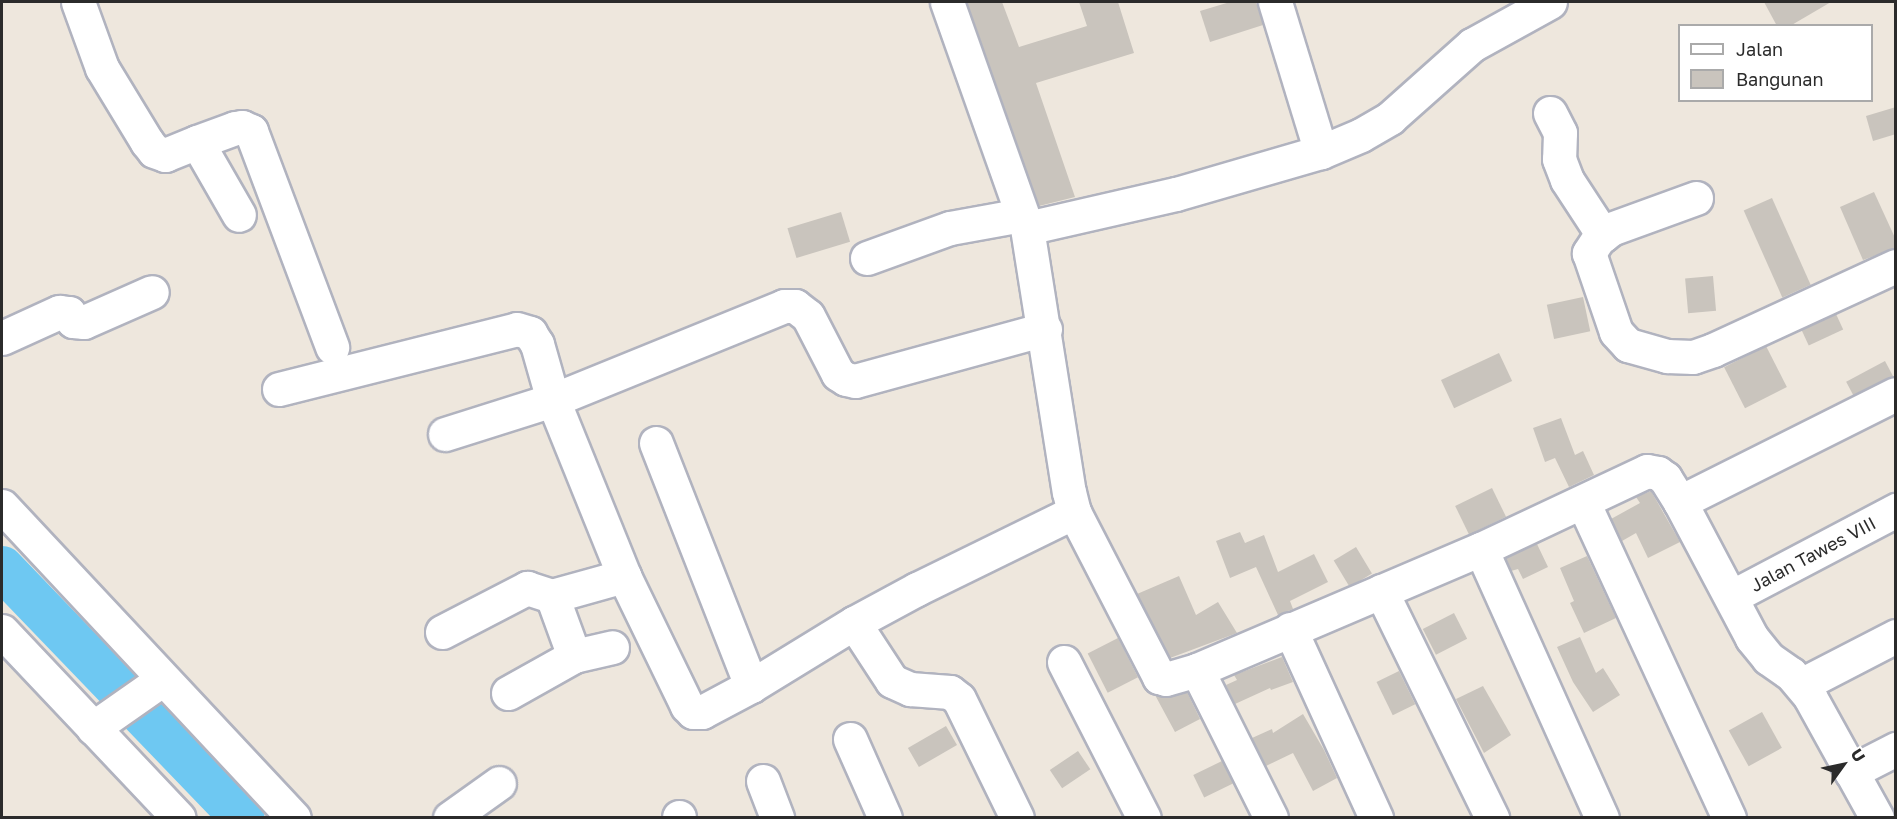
<!DOCTYPE html>
<html>
<head>
<meta charset="utf-8">
<style>
	body { margin:0 }
	#map { position:relative; width:1897px; height:819px; overflow:hidden; background:#eee7dd; font-family:"Golos Text",sans-serif }
	div>[style] { position:absolute }
	[style*='--x'] { left:calc(var(--x)*1px); top:calc(var(--y)*1px); width:calc(var(--w)*1px); rotate:calc(var(--a)*1deg) }
	.river>* { height:44px; margin:-22px; padding:0 22px; transform-origin:22px; border-radius:22px; background:#6ec8f2 }
	.building>* { inset:0; background:#c9c4bd; transform-origin:0 0 }
	.roads { filter:drop-shadow(2px 0 #b1b3bf) drop-shadow(-2px 0 #b1b3bf) drop-shadow(0 2px #b1b3bf) drop-shadow(0 -2px #b1b3bf) }
	.minor>* { height:33px; margin:-16.5px; padding:0 16.5px; transform-origin:16.5px; border-radius:16.5px; background:#fff }
	span { translate:-50% -50%; white-space:nowrap; text-align:center; line-height:1.15; -webkit-text-stroke:5px #fff; paint-order:stroke }
	.street-label { font-size:18px; color:#2b2b2b }
	.frame { position:absolute; inset:0; border:3px solid #2b2b2b; pointer-events:none }
	.legend { position:absolute; left:1678px; top:24px; width:195px; height:78px; box-sizing:border-box; background:#fff; border:2px solid #aaa; margin:0; padding:8px 10px; list-style:none; font-size:18px; color:#2b2b2b }
	.legend li { display:flex; align-items:center; gap:12px; height:30px }
	.legend b { width:30px; border:2px solid #aaa }
	.north { position:absolute; left:1813px; top:735px; width:60px; height:60px; -webkit-text-stroke:4px #fff; paint-order:stroke; rotate:57deg; font-size:16px; font-weight:700; line-height:24px; text-align:center; color:#2b2b2b }
	.north::after { content:''; display:block; margin:auto; width:21px; height:27px; background:#2b2b2b; clip-path:polygon(50% 0,100% 100%,50% 72%,0 100%) }
</style>
</head>
<body>
<div id="map">
	<div class="river">
		<div style="--x:2;--y:568;--w:347;--a:46.1"></div>
	</div>
	<div class="building">
		<div style="clip-path:polygon(967px 2px,1002px 2px,1019px 47px,1087px 26px,1079px 2px,1118px 2px,1134px 53px,1036px 83px,1075px 197px,1039px 206px)"></div>
		<div style="clip-path:polygon(1230px 2px,1256px 2px,1263px 25px,1210px 42px,1200px 11px)"></div>
		<div style="clip-path:polygon(1764px 2px,1831px 2px,1790px 26px,1777px 26px)"></div>
		<div style="clip-path:polygon(1896px 107px,1896px 134px,1873px 141px,1866px 116px)"></div>
		<div style="clip-path:polygon(1874px 192px,1896px 240px,1896px 248px,1863px 260px,1840px 207px)"></div>
		<div style="left:1772px;top:198px;width:95px;height:31px;rotate:66deg"></div>
		<div style="left:841px;top:212px;width:31px;height:56px;rotate:73deg"></div>
		<div style="left:1713px;top:276px;width:35px;height:28px;rotate:85deg"></div>
		<div style="left:1583px;top:297px;width:35px;height:37px;rotate:78deg"></div>
		<div style="left:1836px;top:314px;width:17px;height:38px;rotate:65deg"></div>
		<div style="left:1766px;top:346px;width:46px;height:47px;rotate:63deg"></div>
		<div style="left:1499px;top:353px;width:31px;height:64px;rotate:65deg"></div>
		<div style="left:1885px;top:361px;width:17px;height:44px;rotate:62deg"></div>
		<div style="clip-path:polygon(1561px 418px,1575px 455px,1583px 451px,1594px 475px,1569px 487px,1555px 458px,1545px 462px,1533px 428px)"></div>
		<div style="left:1492px;top:488px;width:32px;height:41px;rotate:64deg"></div>
		<div style="clip-path:polygon(1651px 491px,1680px 542px,1648px 558px,1636px 533px,1622px 541px,1611px 519px,1640px 503px,1636px 497px)"></div>
		<div style="clip-path:polygon(1240px 532px,1245px 543px,1264px 535px,1278px 572px,1314px 554px,1328px 582px,1290px 601px,1293px 609px,1278px 615px,1256px 567px,1230px 578px,1216px 541px)"></div>
		<div style="clip-path:polygon(1537px 544px,1548px 567px,1523px 579px,1518px 569px,1511px 571px,1506px 558px)"></div>
		<div style="left:1356px;top:547px;width:31px;height:26px;rotate:59deg"></div>
		<div style="clip-path:polygon(1587px 556px,1616px 618px,1584px 633px,1570px 603px,1574px 601px,1560px 568px)"></div>
		<div style="clip-path:polygon(1179px 576px,1196px 615px,1218px 602px,1237px 633px,1170px 658px,1137px 594px)"></div>
		<div style="left:1454px;top:613px;width:29px;height:35px;rotate:63deg"></div>
		<div style="clip-path:polygon(1580px 637px,1596px 673px,1603px 668px,1620px 695px,1593px 712px,1573px 682px,1557px 647px)"></div>
		<div style="left:1118px;top:638px;width:44px;height:34px;rotate:63deg"></div>
		<div style="clip-path:polygon(1282px 657px,1293px 682px,1271px 690px,1270px 688px,1235px 704px,1226px 685px,1237px 680px,1234px 675px)"></div>
		<div style="left:1399px;top:671px;width:37px;height:25px;rotate:64deg"></div>
		<div style="clip-path:polygon(1483px 686px,1511px 735px,1484px 753px,1456px 699px)"></div>
		<div style="clip-path:polygon(1187px 692px,1200px 719px,1175px 732px,1155px 695px,1171px 697px)"></div>
		<div style="left:1762px;top:712px;width:41px;height:38px;rotate:61deg"></div>
		<div style="clip-path:polygon(1303px 714px,1324px 750px,1337px 778px,1313px 791px,1293px 753px,1266px 766px,1252px 738px,1272px 729px,1273px 733px)"></div>
		<div style="left:946px;top:726px;width:22px;height:44px;rotate:60deg"></div>
		<div style="left:1078px;top:751px;width:22px;height:34px;rotate:56deg"></div>
		<div style="left:1222px;top:761px;width:25px;height:32px;rotate:64deg"></div>
	</div>
	<div class="roads">
		<div class="minor">
			<div style="--x:78;--y:2;--w:70;--a:70"></div>
			<div style="--x:102;--y:68;--w:87;--a:58.7"></div>
			<div style="--x:147;--y:142;--w:11;--a:52"></div>
			<div style="--x:154;--y:151;--w:12;--a:20"></div>
			<div style="--x:165;--y:155;--w:35;--a:-22"></div>
			<div style="--x:197;--y:142;--w:84;--a:60.1"></div>
			<div style="--x:947;--y:2;--w:240;--a:70.5"></div>
			<div style="--x:1027;--y:228;--w:267;--a:81"></div>
			<div style="--x:1069;--y:492;--w:21;--a:76"></div>
			<div style="--x:1074;--y:512;--w:186;--a:62.7"></div>
			<div style="--x:1159;--y:677;--w:7;--a:16"></div>
			<div style="--x:1166;--y:679;--w:32;--a:-16"></div>
			<div style="--x:1197;--y:670;--w:309;--a:-23.1"></div>
			<div style="--x:1481;--y:549;--w:183;--a:-25.2"></div>
			<div style="--x:1647;--y:471;--w:11;--a:10"></div>
			<div style="--x:1658;--y:473;--w:9;--a:36"></div>
			<div style="--x:1665;--y:478;--w:28;--a:58"></div>
			<div style="--x:1680;--y:502;--w:154;--a:62.1"></div>
			<div style="--x:1752;--y:638;--w:26;--a:51"></div>
			<div style="--x:1768;--y:658;--w:28;--a:35"></div>
			<div style="--x:1791;--y:674;--w:30;--a:50"></div>
			<div style="--x:1810;--y:697;--w:138;--a:61"></div>
			<div style="--x:1275;--y:2;--w:157;--a:73"></div>
			<div style="--x:1550;--y:113;--w:22;--a:63"></div>
			<div style="--x:1560;--y:133;--w:26;--a:92"></div>
			<div style="--x:1559;--y:159;--w:22;--a:69"></div>
			<div style="--x:1567;--y:180;--w:66;--a:56.8"></div>
			<div style="--x:197;--y:142;--w:40;--a:-20.2"></div>
			<div style="--x:235;--y:128;--w:7;--a:-8"></div>
			<div style="--x:242;--y:127;--w:10;--a:24"></div>
			<div style="--x:251;--y:131;--w:231;--a:69.4"></div>
			<div style="--x:1696;--y:198;--w:90;--a:160"></div>
			<div style="--x:1611;--y:229;--w:16;--a:142"></div>
			<div style="--x:1598;--y:239;--w:17;--a:123"></div>
			<div style="--x:1589;--y:253;--w:83;--a:71.1"></div>
			<div style="--x:1616;--y:332;--w:18;--a:47"></div>
			<div style="--x:1628;--y:345;--w:41;--a:15.8"></div>
			<div style="--x:1667;--y:356;--w:26;--a:2"></div>
			<div style="--x:1693;--y:357;--w:21;--a:-19"></div>
			<div style="--x:1713;--y:350;--w:201;--a:-24.7"></div>
			<div style="--x:1027;--y:228;--w:153;--a:-12.9"></div>
			<div style="--x:1176;--y:194;--w:151;--a:-16.2"></div>
			<div style="--x:1321;--y:152;--w:43;--a:-23"></div>
			<div style="--x:1361;--y:135;--w:34;--a:-30"></div>
			<div style="--x:1390;--y:118;--w:110;--a:-41.7"></div>
			<div style="--x:1472;--y:45;--w:89;--a:-28.9"></div>
			<div style="--x:867;--y:258;--w:88;--a:-19.9"></div>
			<div style="--x:950;--y:228;--w:73;--a:-10.2"></div>
			<div style="--x:2;--y:338;--w:63;--a:-24.5"></div>
			<div style="--x:59;--y:312;--w:10;--a:6"></div>
			<div style="--x:69;--y:313;--w:9;--a:63"></div>
			<div style="--x:73;--y:321;--w:11;--a:5"></div>
			<div style="--x:84;--y:322;--w:74;--a:-23.8"></div>
			<div style="--x:279;--y:389;--w:245;--a:-14.1"></div>
			<div style="--x:517;--y:329;--w:14;--a:17"></div>
			<div style="--x:530;--y:333;--w:13;--a:58"></div>
			<div style="--x:537;--y:344;--w:58;--a:74.1"></div>
			<div style="--x:553;--y:400;--w:190;--a:68"></div>
			<div style="--x:624;--y:576;--w:144;--a:64.1"></div>
			<div style="--x:687;--y:706;--w:8;--a:45"></div>
			<div style="--x:693;--y:712;--w:9;--a:0"></div>
			<div style="--x:702;--y:712;--w:55;--a:-28"></div>
			<div style="--x:751;--y:686;--w:121;--a:-31.5"></div>
			<div style="--x:854;--y:623;--w:72;--a:-28.4"></div>
			<div style="--x:917;--y:589;--w:175;--a:-26.1"></div>
			<div style="--x:445;--y:434;--w:113;--a:-17.5"></div>
			<div style="--x:553;--y:400;--w:249;--a:-22.1"></div>
			<div style="--x:784;--y:306;--w:11;--a:0"></div>
			<div style="--x:795;--y:306;--w:16;--a:38"></div>
			<div style="--x:808;--y:316;--w:65;--a:62.7"></div>
			<div style="--x:838;--y:374;--w:9;--a:32"></div>
			<div style="--x:846;--y:379;--w:9;--a:13"></div>
			<div style="--x:855;--y:381;--w:197;--a:-15.3"></div>
			<div style="--x:656;--y:443;--w:261;--a:68.6"></div>
			<div style="--x:1583;--y:502;--w:348;--a:65.2"></div>
			<div style="--x:1680;--y:502;--w:241;--a:-26.6"></div>
			<div style="--x:2;--y:506;--w:427;--a:46.9"></div>
			<div style="--x:1481;--y:549;--w:295;--a:65.8"></div>
			<div style="--x:1381;--y:591;--w:253;--a:63.9"></div>
			<div style="--x:1731;--y:597;--w:187;--a:-27.8"></div>
			<div style="--x:854;--y:623;--w:69;--a:56.8"></div>
			<div style="--x:892;--y:681;--w:20;--a:24"></div>
			<div style="--x:910;--y:689;--w:40;--a:4.3"></div>
			<div style="--x:950;--y:692;--w:11;--a:38"></div>
			<div style="--x:959;--y:699;--w:132;--a:64"></div>
			<div style="--x:1290;--y:629;--w:208;--a:65.5"></div>
			<div style="--x:2;--y:631;--w:257;--a:46.6"></div>
			<div style="--x:442;--y:632;--w:96;--a:-27.4"></div>
			<div style="--x:527;--y:588;--w:26;--a:18"></div>
			<div style="--x:552;--y:596;--w:75;--a:-15.5"></div>
			<div style="--x:574;--y:656;--w:39;--a:-13"></div>
			<div style="--x:1064;--y:662;--w:175;--a:62.9"></div>
			<div style="--x:1197;--y:670;--w:165;--a:63.4"></div>
			<div style="--x:1801;--y:685;--w:107;--a:-27.3"></div>
			<div style="--x:508;--y:693;--w:76;--a:-29.3"></div>
			<div style="--x:574;--y:656;--w:64;--a:-110.1"></div>
			<div style="--x:93;--y:728;--w:85;--a:-35"></div>
			<div style="--x:850;--y:739;--w:86;--a:66.1"></div>
			<div style="--x:1851;--y:772;--w:51;--a:-27.1"></div>
			<div style="--x:763;--y:781;--w:40;--a:69"></div>
			<div style="--x:679;--y:817;--w:1;--a:90"></div>
			<div style="--x:450;--y:818;--w:60;--a:-35.5"></div>
		</div>
	</div>
	<div class="street-label">
		<span style="left:1813px;top:554px;rotate:-28deg">Jalan Tawes VIII</span>
	</div>
	<div class="frame"></div>
	<ul class="legend">
	<li><b style="height:8px;background:#fff"></b>Jalan</li>
	<li><b style="height:16px;background:#c9c4bd"></b>Bangunan</li>
	</ul>
	<div class="north">U</div>
</div>
</body>
</html>
